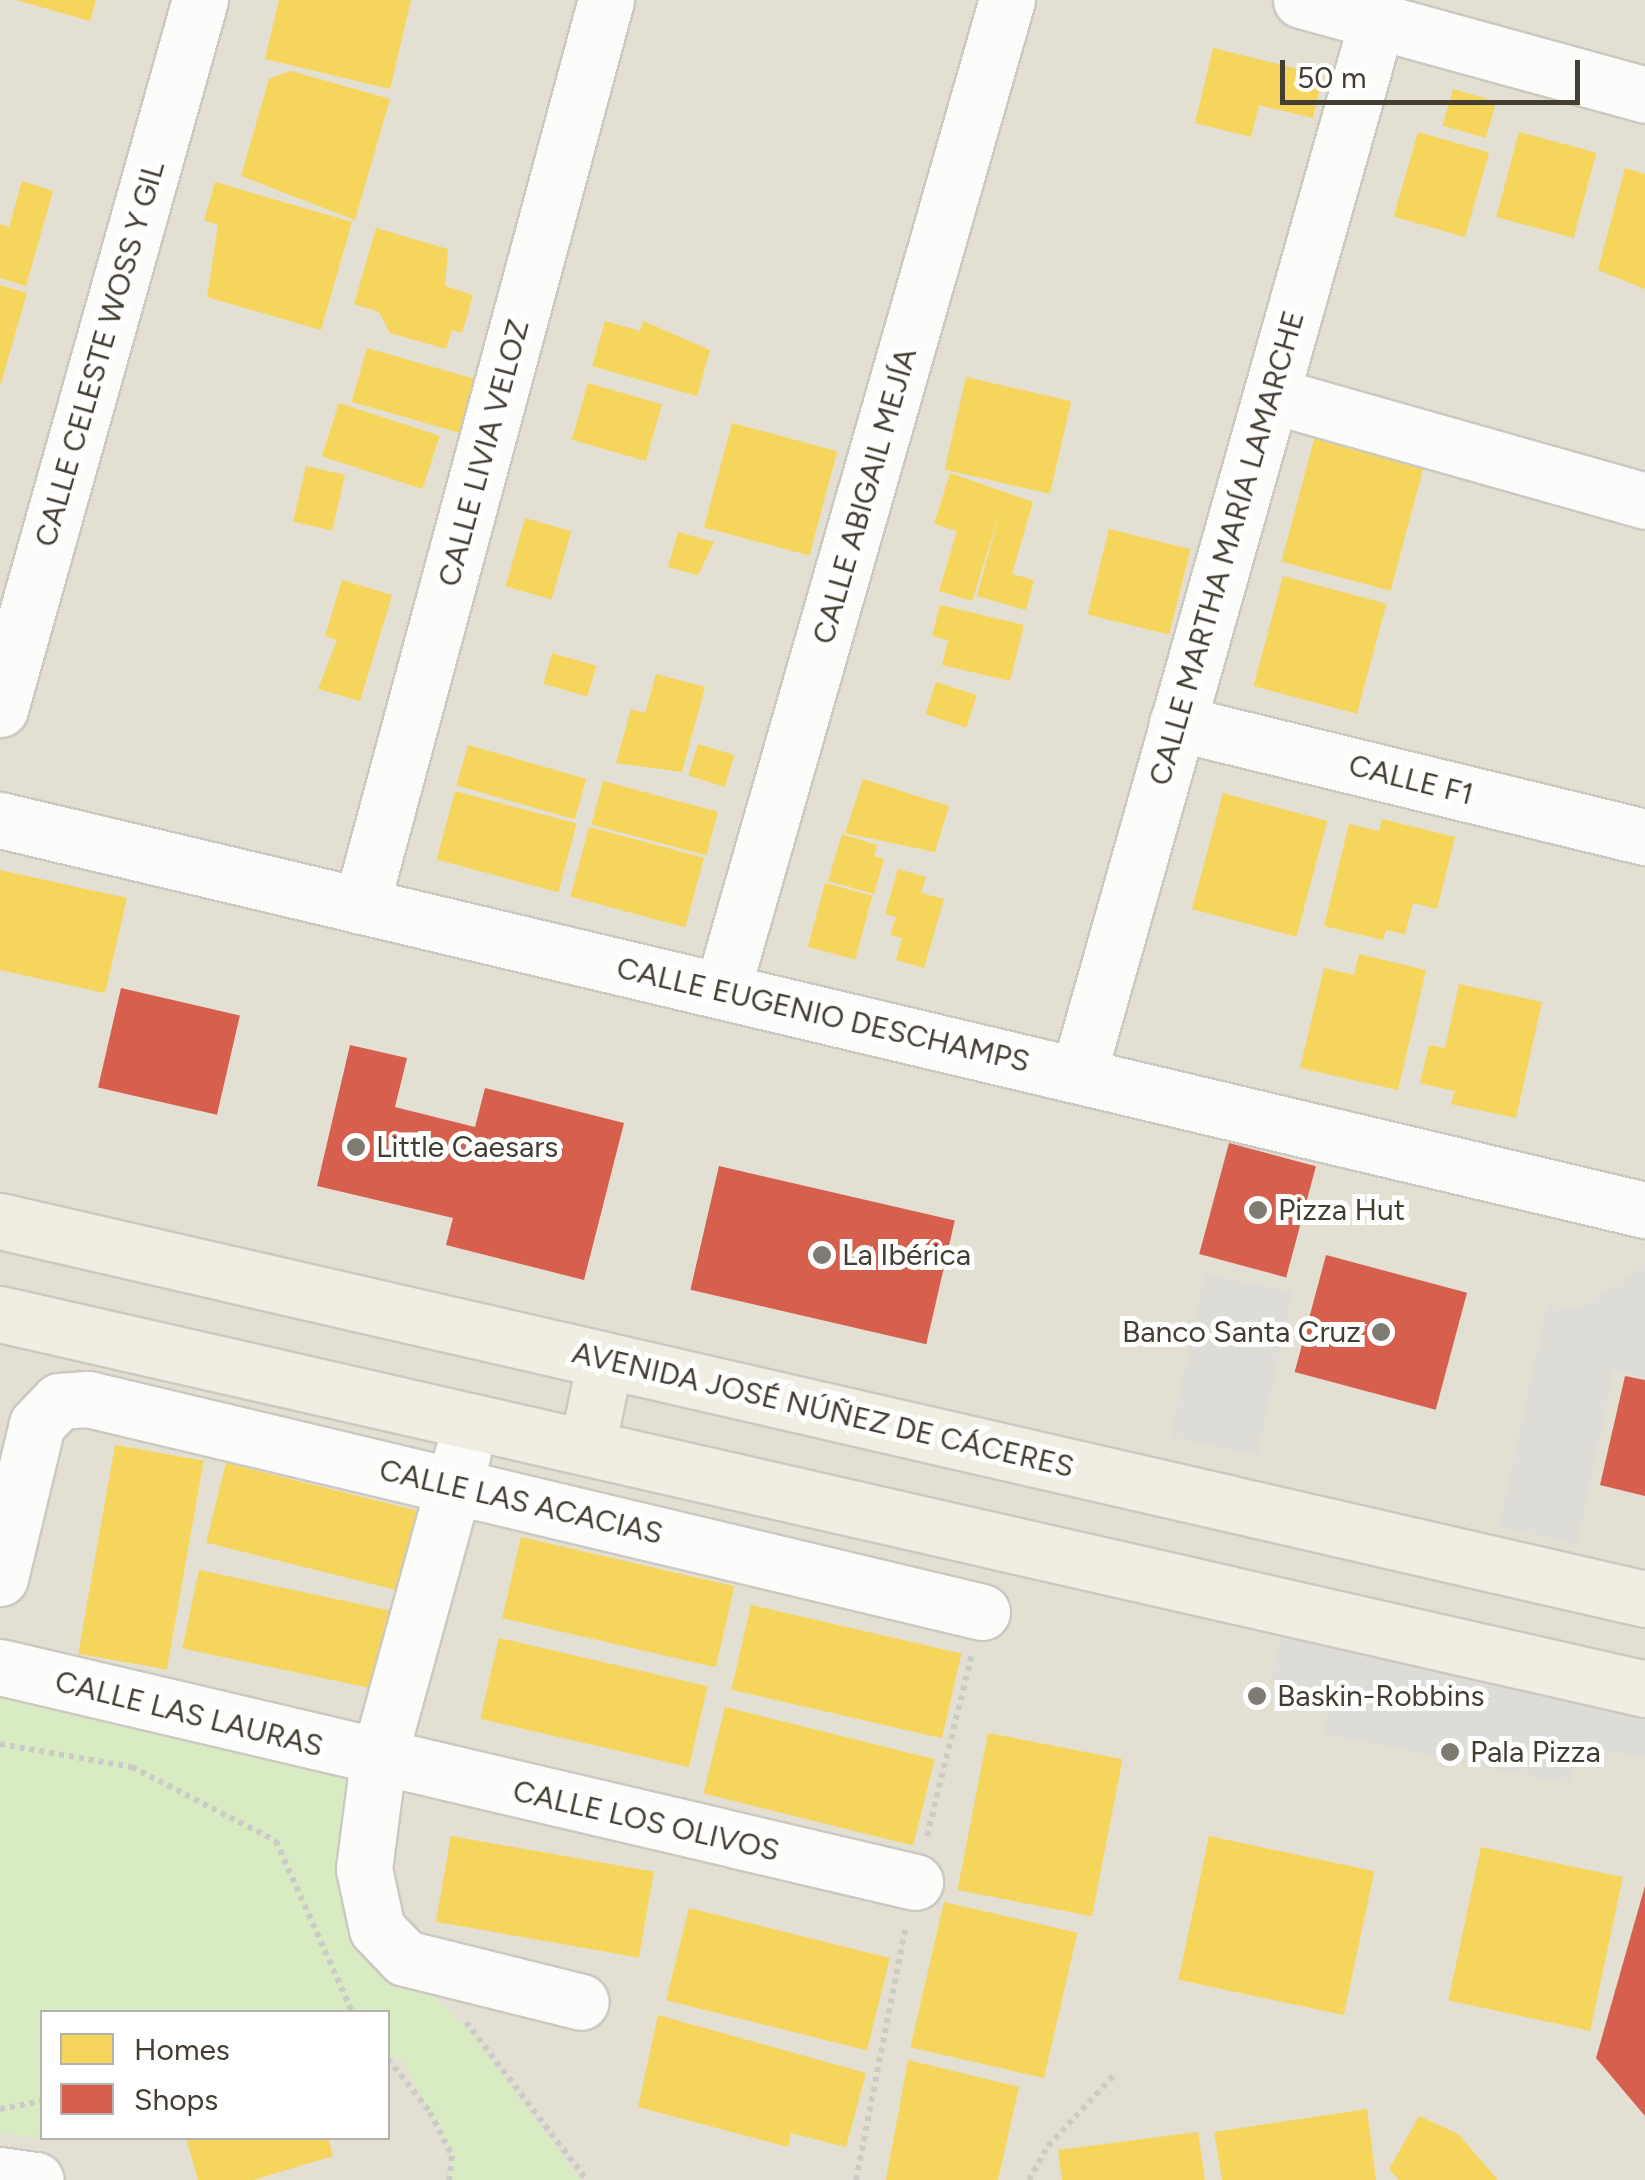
<!DOCTYPE html>
<html>
<head>
<meta charset="utf-8">
<style>
	body { margin:0 }
	#map { position:relative; width:1645px; height:2180px; overflow:hidden; background:#eeede6; font-family:Figtree,sans-serif }
	div>[style] { position:absolute }
	[style*='--x'] { left:calc(var(--x)*1px); top:calc(var(--y)*1px); width:calc(var(--w)*1px); rotate:calc(var(--a)*1deg) }
	.residential>* { inset:0; background:#e3dfd3 }
	.green>* { inset:0; background:#d9ebc3 }
	.parking>* { inset:0; background:#dddcd6; transform-origin:0 0 }
	.homes>* { inset:0; background:#f6d55c; transform-origin:0 0 }
	.shops>* { inset:0; background:#d6604d; transform-origin:0 0 }
	.path>* { height:6px; margin-top:-3px; transform-origin:0; background:repeating-linear-gradient(90deg,#cdcbc6 0 5px,transparent 0 10px) }
	.roads { filter:drop-shadow(2px 0 #cbc9c2) drop-shadow(-2px 0 #cbc9c2) drop-shadow(0 2px #cbc9c2) drop-shadow(0 -2px #cbc9c2) }
	.minor>* { height:55px; margin:-27.5px; padding:0 27.5px; transform-origin:27.5px; border-radius:27.5px; background:#fcfcfb }
	.major>* { height:55px; margin:-27.5px; padding:0 27.5px; transform-origin:27.5px; border-radius:27.5px; background:#f0ede2 }
	.dots>* { width:28px; height:28px; translate:-50% -50%; box-sizing:border-box; border:5px solid #fff; border-radius:50% }
	span { translate:-50% -50%; white-space:nowrap; text-align:center; line-height:1.15; -webkit-text-stroke:10px #fff; paint-order:stroke }
	.street-label { font-size:30px; color:#443e32 }
	.poi-label { font-size:30px; color:#443e32 }
	.left { translate:0 -50%; text-align:left }
	.right { translate:-100% -50%; text-align:right }
	.legend { position:absolute; left:40px; top:2010px; width:350px; height:130px; box-sizing:border-box; background:#fff; border:2px solid #b4b2ad; margin:0; padding:12px 18px; list-style:none; font-size:30px; color:#443e32 }
	.legend li { display:flex; align-items:center; gap:20px; height:50px }
	.legend b { width:50px; border:2px solid #b4b2ad }
	.scale { position:absolute; left:1280px; top:60px; width:300px; height:45px; box-sizing:border-box; border:5px solid #443e32; border-top:0; padding-left:12px; font-size:30px; line-height:35px; white-space:nowrap; color:#443e32; -webkit-text-stroke:8px #fff; paint-order:stroke }
</style>
</head>
<body>
<div id="map">
	<div class="residential">
		<div style="clip-path:polygon(evenodd,0 0,1645px 0,1645px 2180px,0 2180px,0 0,42px 2012px,388px 2012px,388px 2138px,42px 2138px,42px 2012px)"></div>
	</div>
	<div class="green">
		<div style="clip-path:polygon(0 1668px,377px 1765px,397px 1959px,473px 2035px,580px 2180px,449px 2180px,452px 2156px,403px 2061px,388px 2054px,388px 2012px,42px 2012px,42px 2128px,35px 2138px,0 2133px)"></div>
	</div>
	<div class="parking">
		<div style="clip-path:polygon(1645px 1264px,1645px 1379px,1614px 1370px,1577px 1544px,1499px 1527px,1547px 1304px,1579px 1310px)"></div>
		<div style="left:1205px;top:1274px;width:89px;height:166px;rotate:12deg"></div>
		<div style="clip-path:polygon(1283px 1626px,1645px 1701px,1645px 1758px,1579px 1745px,1570px 1784px,1323px 1733px,1332px 1692px,1271px 1679px)"></div>
	</div>
	<div class="homes">
		<div style="clip-path:polygon(16px 0,96px 0,90px 21px)"></div>
		<div style="clip-path:polygon(279px 0,411px 0,390px 89px,265px 59px)"></div>
		<div style="clip-path:polygon(1213px 48px,1323px 75px,1313px 118px,1259px 105px,1251px 137px,1195px 123px)"></div>
		<div style="clip-path:polygon(291px 71px,390px 99px,355px 220px,241px 176px,269px 79px)"></div>
		<div style="left:1453px;top:89px;width:45px;height:38px;rotate:16deg"></div>
		<div style="left:1418px;top:132px;width:74px;height:88px;rotate:16deg"></div>
		<div style="left:1519px;top:132px;width:80px;height:88px;rotate:15deg"></div>
		<div style="clip-path:polygon(1625px 168px,1645px 174px,1645px 289px,1598px 270px)"></div>
		<div style="clip-path:polygon(22px 181px,53px 191px,26px 286px,0 278px,0 224px,9px 227px)"></div>
		<div style="clip-path:polygon(215px 182px,352px 222px,321px 330px,207px 297px,218px 225px,204px 220px)"></div>
		<div style="clip-path:polygon(376px 228px,448px 249px,445px 286px,473px 295px,462px 333px,452px 330px,446px 349px,390px 333px,379px 312px,354px 304px)"></div>
		<div style="clip-path:polygon(0 285px,27px 293px,1px 383px,0 383px)"></div>
		<div style="clip-path:polygon(605px 321px,640px 331px,643px 321px,710px 350px,697px 396px,592px 366px)"></div>
		<div style="left:367px;top:348px;width:113px;height:56px;rotate:16deg"></div>
		<div style="left:966px;top:377px;width:108px;height:95px;rotate:13deg"></div>
		<div style="left:588px;top:383px;width:77px;height:59px;rotate:16deg"></div>
		<div style="left:339px;top:403px;width:106px;height:56px;rotate:18deg"></div>
		<div style="left:732px;top:423px;width:109px;height:108px;rotate:15deg"></div>
		<div style="left:1315px;top:436px;width:113px;height:130px;rotate:15deg"></div>
		<div style="left:306px;top:466px;width:40px;height:57px;rotate:13deg"></div>
		<div style="clip-path:polygon(950px 473px,1033px 502px,1012px 574px,1034px 580px,1026px 610px,977px 596px,1000px 512px,972px 601px,939px 591px,957px 531px,934px 524px)"></div>
		<div style="left:525px;top:518px;width:48px;height:71px;rotate:16deg"></div>
		<div style="left:1109px;top:529px;width:84px;height:88px;rotate:14deg"></div>
		<div style="clip-path:polygon(678px 532px,714px 542px,698px 575px,668px 567px)"></div>
		<div style="left:1283px;top:576px;width:107px;height:114px;rotate:15deg"></div>
		<div style="clip-path:polygon(342px 580px,392px 595px,360px 701px,318px 689px,337px 640px,325px 636px)"></div>
		<div style="clip-path:polygon(940px 605px,1024px 625px,1010px 681px,942px 665px,948px 640px,932px 636px)"></div>
		<div style="left:552px;top:653px;width:46px;height:32px;rotate:16deg"></div>
		<div style="clip-path:polygon(656px 674px,705px 687px,682px 772px,616px 763px,631px 709px,645px 713px)"></div>
		<div style="left:936px;top:682px;width:43px;height:34px;rotate:18deg"></div>
		<div style="left:698px;top:744px;width:38px;height:33px;rotate:17deg"></div>
		<div style="left:468px;top:745px;width:123px;height:42px;rotate:16deg"></div>
		<div style="clip-path:polygon(863px 779px,949px 806px,935px 852px,845px 833px)"></div>
		<div style="left:603px;top:781px;width:119px;height:45px;rotate:15deg"></div>
		<div style="left:455px;top:791px;width:126px;height:71px;rotate:15deg"></div>
		<div style="left:1223px;top:793px;width:108px;height:120px;rotate:15deg"></div>
		<div style="clip-path:polygon(1382px 819px,1455px 837px,1437px 909px,1413px 903px,1405px 934px,1386px 930px,1383px 940px,1324px 926px,1349px 824px,1379px 831px)"></div>
		<div style="left:589px;top:827px;width:119px;height:72px;rotate:15deg"></div>
		<div style="clip-path:polygon(842px 834px,877px 845px,874px 856px,884px 859px,874px 894px,828px 881px)"></div>
		<div style="clip-path:polygon(898px 869px,926px 877px,921px 893px,944px 899px,924px 968px,896px 960px,902px 938px,890px 935px,896px 917px,885px 914px)"></div>
		<div style="clip-path:polygon(0 870px,127px 898px,105px 993px,0 970px)"></div>
		<div style="left:825px;top:883px;width:49px;height:66px;rotate:15deg"></div>
		<div style="clip-path:polygon(1359px 954px,1426px 970px,1398px 1090px,1300px 1068px,1324px 968px,1354px 975px)"></div>
		<div style="clip-path:polygon(1459px 984px,1542px 1002px,1516px 1118px,1451px 1104px,1455px 1091px,1420px 1083px,1429px 1045px,1445px 1048px)"></div>
		<div style="left:115px;top:1445px;width:90px;height:212px;rotate:10deg"></div>
		<div style="left:226px;top:1463px;width:212px;height:82px;rotate:14deg"></div>
		<div style="left:521px;top:1537px;width:219px;height:83px;rotate:13deg"></div>
		<div style="left:199px;top:1570px;width:217px;height:80px;rotate:12deg"></div>
		<div style="left:751px;top:1605px;width:216px;height:87px;rotate:13deg"></div>
		<div style="left:499px;top:1638px;width:214px;height:83px;rotate:13deg"></div>
		<div style="left:725px;top:1707px;width:216px;height:89px;rotate:14deg"></div>
		<div style="left:988px;top:1733px;width:137px;height:160px;rotate:11deg"></div>
		<div style="left:451px;top:1836px;width:206px;height:87px;rotate:10deg"></div>
		<div style="left:1209px;top:1836px;width:169px;height:147px;rotate:12deg"></div>
		<div style="left:1481px;top:1847px;width:145px;height:157px;rotate:12deg"></div>
		<div style="left:944px;top:1902px;width:137px;height:149px;rotate:13deg"></div>
		<div style="left:689px;top:1908px;width:207px;height:95px;rotate:14deg"></div>
		<div style="clip-path:polygon(658px 2015px,866px 2073px,846px 2147px,791px 2133px,788px 2147px,638px 2107px)"></div>
		<div style="clip-path:polygon(908px 2060px,1019px 2087px,998px 2180px,886px 2180px)"></div>
		<div style="clip-path:polygon(1367px 2109px,1376px 2180px,1222px 2180px,1214px 2132px)"></div>
		<div style="clip-path:polygon(1419px 2116px,1458px 2134px,1498px 2180px,1399px 2180px,1389px 2169px)"></div>
		<div style="clip-path:polygon(1198px 2132px,1205px 2180px,1062px 2180px,1058px 2150px)"></div>
		<div style="clip-path:polygon(186px 2138px,328px 2138px,333px 2156px,253px 2180px,198px 2180px)"></div>
	</div>
	<div class="shops">
		<div style="left:121px;top:988px;width:122px;height:102px;rotate:13deg"></div>
		<div style="clip-path:polygon(350px 1045px,407px 1058px,395px 1107px,475px 1127px,485px 1088px,624px 1123px,584px 1280px,446px 1245px,453px 1218px,317px 1186px)"></div>
		<div style="left:1229px;top:1143px;width:90px;height:115px;rotate:15deg"></div>
		<div style="left:719px;top:1166px;width:242px;height:127px;rotate:13deg"></div>
		<div style="left:1326px;top:1255px;width:146px;height:121px;rotate:15deg"></div>
		<div style="clip-path:polygon(1625px 1376px,1645px 1380px,1645px 1496px,1600px 1485px)"></div>
		<div style="clip-path:polygon(1645px 1886px,1645px 2116px,1596px 2058px)"></div>
	</div>
	<div class="path">
		<div style="--x:0;--y:1744;--w:134;--a:9.9"></div>
		<div style="--x:132;--y:1767;--w:162;--a:27.2"></div>
		<div style="--x:276;--y:1841;--w:187;--a:66"></div>
		<div style="--x:927;--y:1836;--w:187;--a:-76.1"></div>
		<div style="--x:466;--y:2022;--w:199;--a:52.6"></div>
		<div style="--x:388;--y:2059;--w:68;--a:51.6"></div>
		<div style="--x:430;--y:2112;--w:49;--a:63.4"></div>
		<div style="--x:452;--y:2156;--w:24;--a:97"></div>
		<div style="--x:0;--y:2109;--w:43;--a:-10.8"></div>
		<div style="--x:856;--y:2180;--w:259;--a:-78.9"></div>
		<div style="--x:1029;--y:2180;--w:39;--a:-61"></div>
		<div style="--x:1048;--y:2146;--w:100;--a:-47"></div>
	</div>
	<div class="roads">
		<div class="minor">
			<div style="--x:1301;--y:0;--w:357;--a:15.4"></div>
			<div style="--x:1271;--y:395;--w:389;--a:15.8"></div>
			<div style="--x:0;--y:709;--w:737;--a:-74.25"></div>
			<div style="--x:1177;--y:723;--w:482;--a:13.7"></div>
			<div style="--x:0;--y:820;--w:1691;--a:13.34"></div>
			<div style="--x:361;--y:906;--w:939;--a:-74.87"></div>
			<div style="--x:722;--y:991;--w:1031;--a:-73.96"></div>
			<div style="--x:1078;--y:1075;--w:1096;--a:-74.16"></div>
			<div style="--x:463;--y:1452;--w:320;--a:105.4"></div>
			<div style="--x:378;--y:1761;--w:109;--a:97.4"></div>
			<div style="--x:364;--y:1869;--w:61;--a:77.8"></div>
			<div style="--x:377;--y:1929;--w:40;--a:46"></div>
			<div style="--x:405;--y:1958;--w:181;--a:14"></div>
			<div style="--x:0;--y:1578;--w:158;--a:-76.5"></div>
			<div style="--x:37;--y:1424;--w:32;--a:-46"></div>
			<div style="--x:59;--y:1401;--w:29;--a:-4"></div>
			<div style="--x:88;--y:1399;--w:919;--a:13.4"></div>
			<div style="--x:0;--y:1667;--w:940;--a:13.22"></div>
			<div style="--x:0;--y:2175;--w:36;--a:8"></div>
		</div>
		<div class="major">
			<div style="--x:0;--y:1221;--w:1688;--a:12.94"></div>
			<div style="--x:0;--y:1314;--w:1687;--a:12.84"></div>
			<div style="--x:587;--y:1447;--w:89;--a:-78.3"></div>
		</div>
	</div>
	<div class="dots">
		<div style="left:356px;top:1147px;background:#807b71"></div>
		<div style="left:1258px;top:1210px;background:#807b71"></div>
		<div style="left:822px;top:1255px;background:#807b71"></div>
		<div style="left:1381px;top:1332px;background:#807b71"></div>
		<div style="left:1257px;top:1696px;background:#807b71"></div>
		<div style="left:1450px;top:1752px;background:#807b71"></div>
	</div>
	<div class="street-label">
		<span style="left:100px;top:354px;rotate:-74deg">CALLE CELESTE WOSS Y GIL</span>
		<span style="left:484px;top:453px;rotate:-75deg">CALLE LIVIA VELOZ</span>
		<span style="left:865px;top:496px;rotate:-74deg">CALLE ABIGAIL MEJÍA</span>
		<span style="left:1227px;top:548px;rotate:-74deg">CALLE MARTHA MARÍA LAMARCHE</span>
		<span style="left:1411px;top:780px;rotate:14deg">CALLE F1</span>
		<span style="left:823px;top:1015px;rotate:13deg">CALLE EUGENIO DESCHAMPS</span>
		<span style="left:823px;top:1410px;rotate:13deg">AVENIDA JOSÉ NÚÑEZ DE CÁCERES</span>
		<span style="left:521px;top:1502px;rotate:13deg">CALLE LAS ACACIAS</span>
		<span style="left:189px;top:1714px;rotate:14deg">CALLE LAS LAURAS</span>
		<span style="left:646px;top:1821px;rotate:13deg">CALLE LOS OLIVOS</span>
	</div>
	<div class="poi-label">
		<span class="left" style="left:376px;top:1147px">Little Caesars</span>
		<span class="left" style="left:1278px;top:1210px">Pizza Hut</span>
		<span class="left" style="left:842px;top:1255px">La Ibérica</span>
		<span class="right" style="left:1361px;top:1332px">Banco Santa Cruz</span>
		<span class="left" style="left:1277px;top:1696px">Baskin-Robbins</span>
		<span class="left" style="left:1470px;top:1752px">Pala Pizza</span>
	</div>
	<ul class="legend">
	<li><b style="height:28px;background:#f6d55c"></b>Homes</li>
	<li><b style="height:28px;background:#d6604d"></b>Shops</li>
	</ul>
	<div class="scale">50 m</div>
</div>
</body>
</html>
